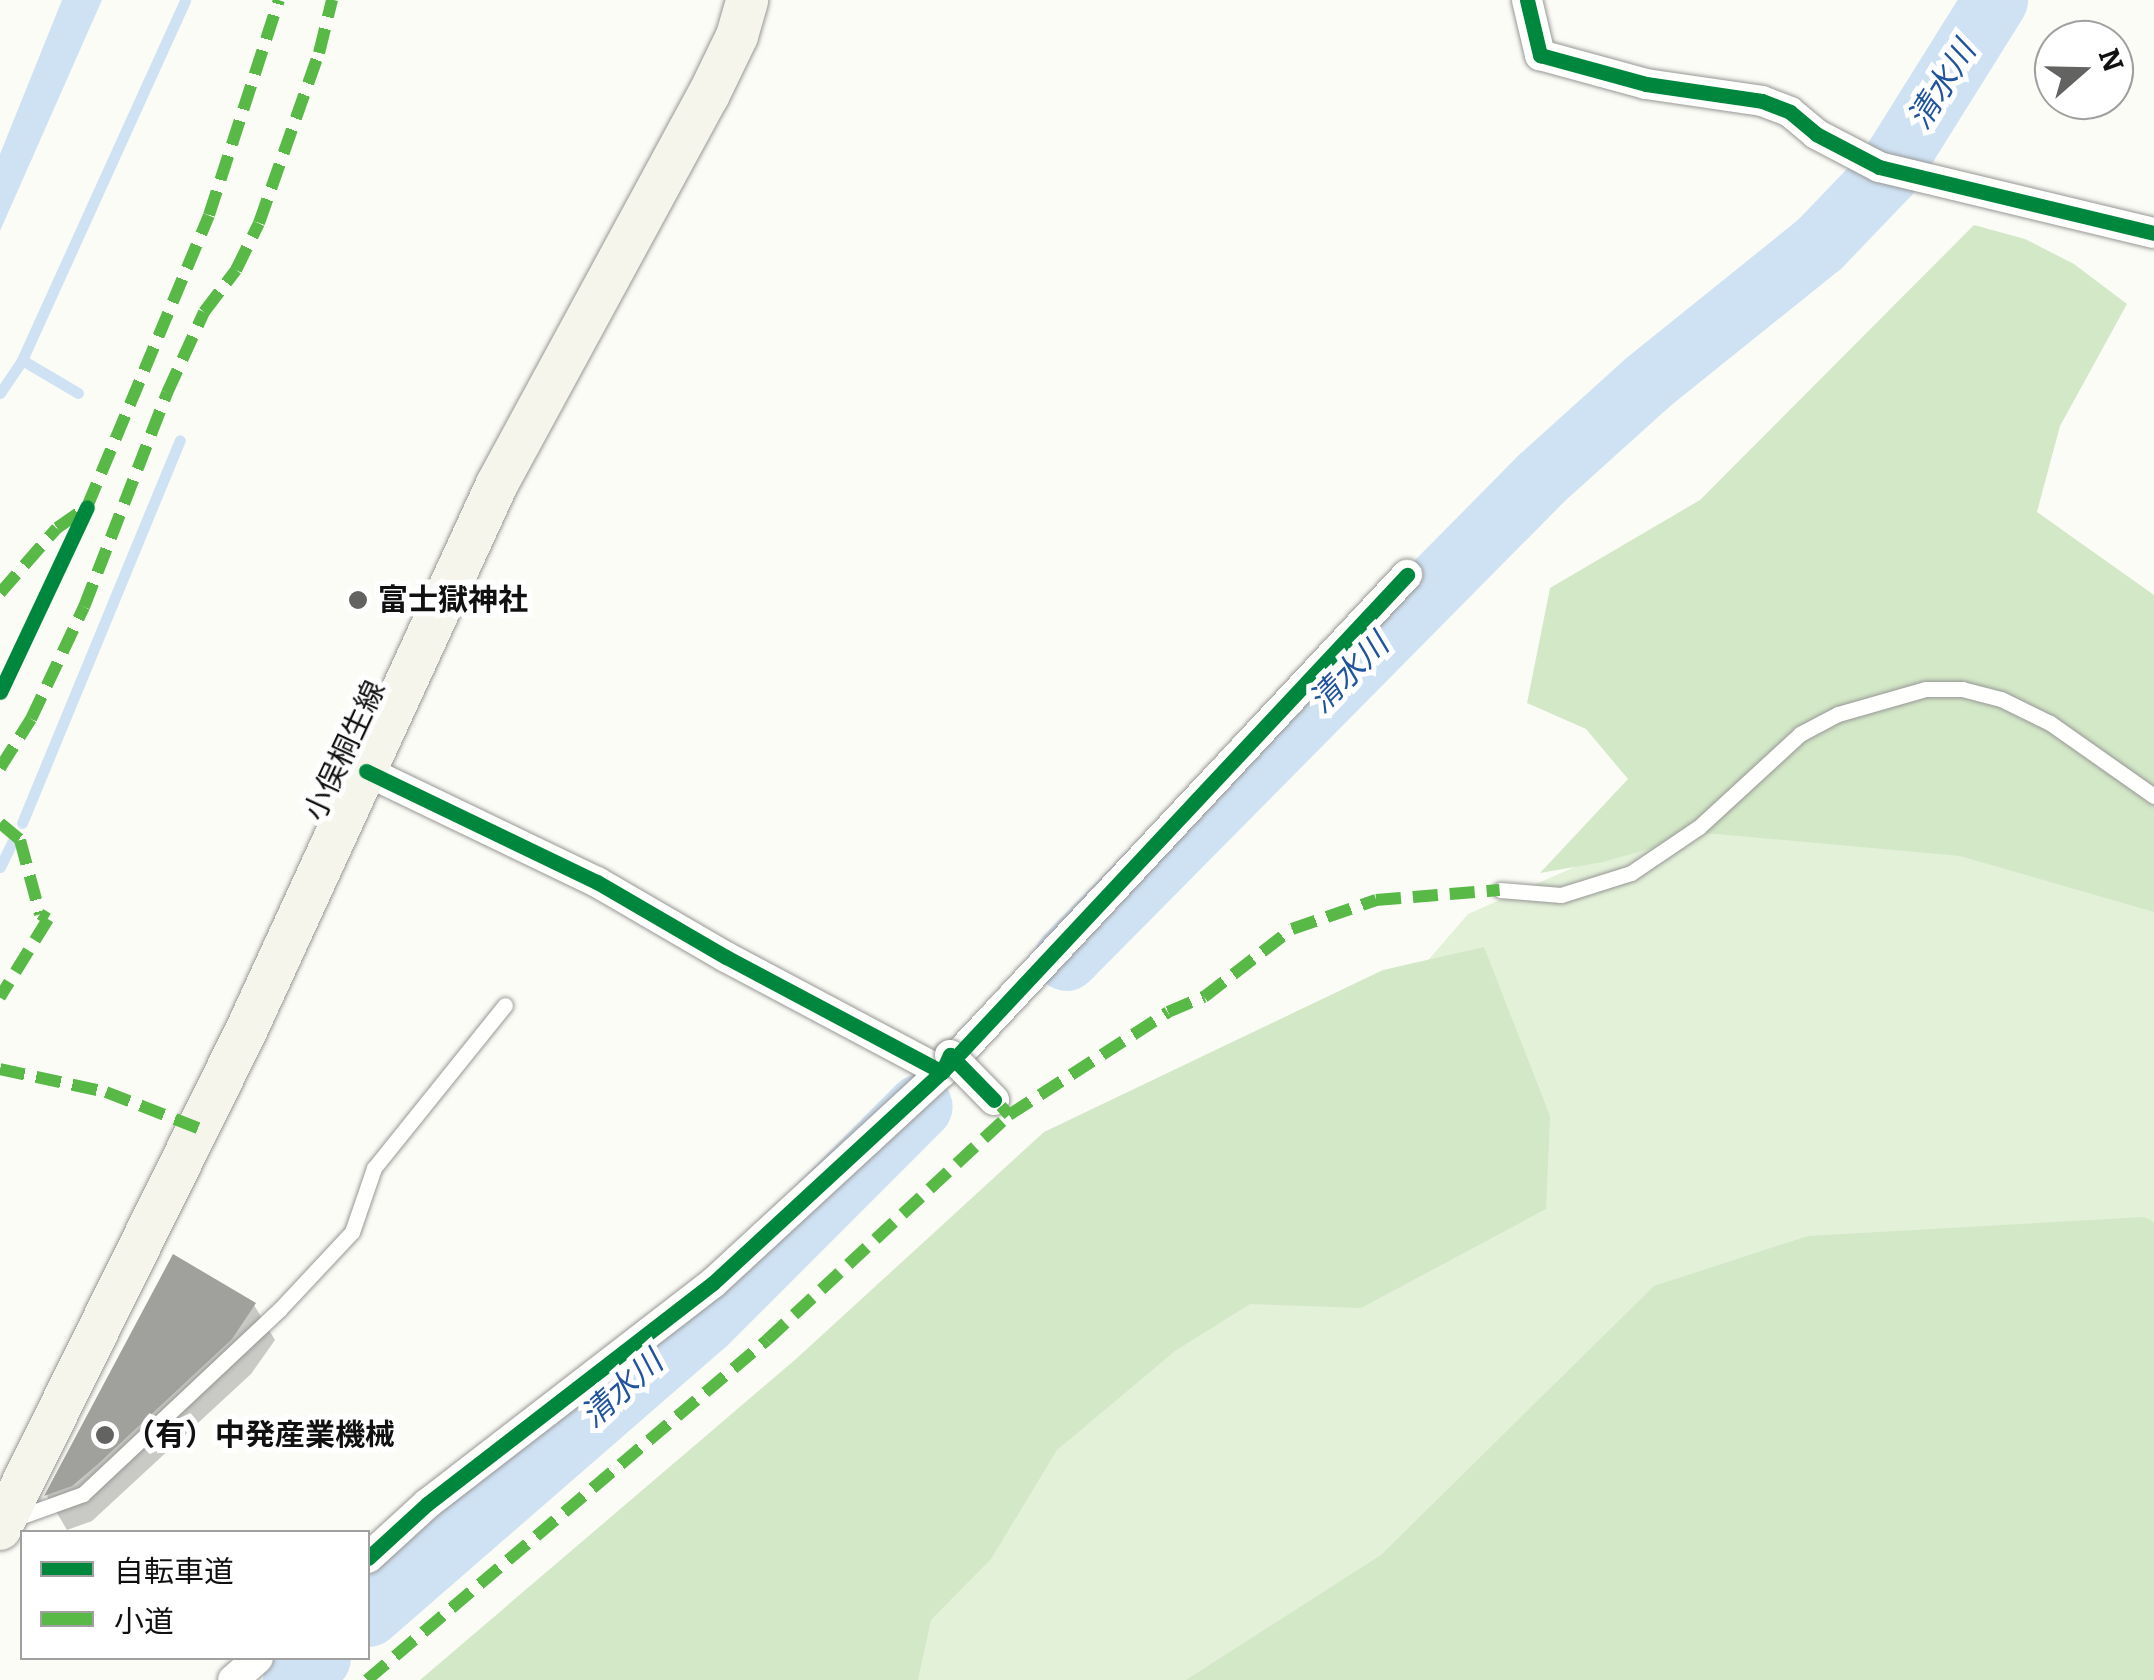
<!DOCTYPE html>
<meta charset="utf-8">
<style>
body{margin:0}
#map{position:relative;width:2154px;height:1680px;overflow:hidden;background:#fcfcf7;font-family:Bitter,"Noto Sans JP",serif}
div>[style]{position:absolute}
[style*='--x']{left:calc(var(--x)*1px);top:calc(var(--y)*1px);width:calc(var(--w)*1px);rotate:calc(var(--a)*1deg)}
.green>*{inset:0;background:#e3f1d9}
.forest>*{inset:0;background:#d3e8c7}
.water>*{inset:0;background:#cfe2f4}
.shadow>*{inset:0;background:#0003}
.stream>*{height:11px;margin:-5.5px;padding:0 5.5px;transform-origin:5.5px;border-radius:5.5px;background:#cfe2f4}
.river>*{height:65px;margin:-32.5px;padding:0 32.5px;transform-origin:32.5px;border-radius:32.5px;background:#cfe2f4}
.building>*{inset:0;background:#a0a09c}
.roads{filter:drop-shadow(0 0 2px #979795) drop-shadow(0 0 2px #979795)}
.lane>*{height:15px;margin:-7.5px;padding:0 7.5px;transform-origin:7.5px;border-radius:7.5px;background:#fffffe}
.street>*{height:30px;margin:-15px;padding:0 15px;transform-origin:15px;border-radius:15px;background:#fffffe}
.secondary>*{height:42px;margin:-21px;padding:0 21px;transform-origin:21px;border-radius:21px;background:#f5f5ec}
.bridges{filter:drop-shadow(0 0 2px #979795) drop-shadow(0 0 2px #979795)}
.street-bridge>*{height:30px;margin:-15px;padding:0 15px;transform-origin:15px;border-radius:15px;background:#fffffe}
.quiet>*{height:12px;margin-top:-6px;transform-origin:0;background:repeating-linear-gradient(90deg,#58b947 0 25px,transparent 0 37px)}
.cycleway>*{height:15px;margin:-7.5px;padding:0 7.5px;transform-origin:7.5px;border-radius:7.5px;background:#00873e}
.dots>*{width:28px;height:28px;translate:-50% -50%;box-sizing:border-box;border:5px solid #fff;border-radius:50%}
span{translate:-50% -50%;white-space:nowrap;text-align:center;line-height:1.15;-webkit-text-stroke:10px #fff;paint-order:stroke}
.poi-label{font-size:30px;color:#111;font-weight:700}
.left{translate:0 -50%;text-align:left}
.street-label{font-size:30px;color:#111}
.water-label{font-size:32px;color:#20549d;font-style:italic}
.legend{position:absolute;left:20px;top:1530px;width:350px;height:130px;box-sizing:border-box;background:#fff;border:2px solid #a0a0a0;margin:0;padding:12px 18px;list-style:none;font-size:30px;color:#111}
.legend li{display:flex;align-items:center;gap:20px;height:50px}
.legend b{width:50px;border:2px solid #a0a0a0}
.north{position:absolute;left:2034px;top:20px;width:100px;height:100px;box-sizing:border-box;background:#fff;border:2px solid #a0a0a0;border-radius:50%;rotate:70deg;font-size:28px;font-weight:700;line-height:40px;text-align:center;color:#111}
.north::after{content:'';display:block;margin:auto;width:35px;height:45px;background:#636362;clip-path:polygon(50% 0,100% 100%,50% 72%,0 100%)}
</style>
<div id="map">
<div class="green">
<i style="clip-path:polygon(2154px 612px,2154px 1680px,856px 1680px,1155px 1277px,1468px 914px)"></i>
</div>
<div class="forest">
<i style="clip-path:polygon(1974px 225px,2025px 239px,2074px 264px,2127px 304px,2060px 426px,2037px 512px,2154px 595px,2154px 912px,1960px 856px,1705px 833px,1603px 862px,1540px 873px,1628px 779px,1586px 729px,1527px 703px,1550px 588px,1700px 500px)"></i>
<i style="clip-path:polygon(1484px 947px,1550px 1116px,1546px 1209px,1361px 1308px,1250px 1304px,1175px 1351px,1057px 1450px,991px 1559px,931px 1620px,918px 1680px,420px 1680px,797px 1358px,1044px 1132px,1383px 970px)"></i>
<i style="clip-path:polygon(2144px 1217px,2154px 1222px,2154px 1680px,1186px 1680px,1381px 1555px,1654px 1286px,1808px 1236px)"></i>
</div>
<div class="water">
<i style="clip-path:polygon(62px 0,102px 0,0 231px,0 154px)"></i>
</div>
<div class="shadow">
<i style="clip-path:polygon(174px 1257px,254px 1305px,275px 1340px,251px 1374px,92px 1521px,67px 1530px,47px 1496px)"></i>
</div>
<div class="stream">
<i style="--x:0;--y:393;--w:40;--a:-56"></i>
<i style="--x:78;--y:393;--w:65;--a:-149.5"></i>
<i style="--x:22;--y:360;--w:395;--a:-65.6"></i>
<i style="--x:22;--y:823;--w:414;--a:-67.6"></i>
<i style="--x:0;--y:867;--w:28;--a:-64"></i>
</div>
<div class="river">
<i style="--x:1066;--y:958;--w:675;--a:-45.3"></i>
<i style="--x:1541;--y:478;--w:142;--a:-42.1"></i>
<i style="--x:1646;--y:383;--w:222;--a:-38.8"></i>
<i style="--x:1819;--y:244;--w:98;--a:-46.2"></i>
<i style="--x:1887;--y:173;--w:204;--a:-58"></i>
<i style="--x:368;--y:1614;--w:445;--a:-41"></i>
<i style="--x:704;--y:1322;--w:305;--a:-45"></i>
<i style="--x:295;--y:1680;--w:32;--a:-44"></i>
</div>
<div class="building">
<i style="clip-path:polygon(173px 1254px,256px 1303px,232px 1339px,98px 1464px,72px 1486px,44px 1496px)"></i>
</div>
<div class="roads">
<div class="lane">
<i style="--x:1500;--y:890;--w:61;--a:4.7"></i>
<i style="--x:1561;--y:895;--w:73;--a:-17.4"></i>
<i style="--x:1631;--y:873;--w:82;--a:-34.1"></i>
<i style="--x:1699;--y:827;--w:137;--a:-42.6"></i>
<i style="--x:1800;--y:734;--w:43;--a:-27.8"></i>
<i style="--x:1838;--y:714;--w:91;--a:-15.9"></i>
<i style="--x:1926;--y:689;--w:36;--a:0"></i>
<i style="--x:1962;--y:689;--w:40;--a:14.4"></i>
<i style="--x:2001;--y:699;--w:55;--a:26.1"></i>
<i style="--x:2050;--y:723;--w:127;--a:35.1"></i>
<i style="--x:14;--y:1519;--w:73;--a:-19.9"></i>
<i style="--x:83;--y:1494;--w:269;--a:-43.2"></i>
<i style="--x:279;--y:1310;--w:107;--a:-46.9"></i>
<i style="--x:352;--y:1232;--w:68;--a:-71"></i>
<i style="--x:374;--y:1168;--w:209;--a:-51.2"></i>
</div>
<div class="street">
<i style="--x:1527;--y:0;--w:57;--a:76.7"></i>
<i style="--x:1540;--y:55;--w:110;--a:15.3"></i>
<i style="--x:1646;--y:84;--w:117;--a:8.3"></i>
<i style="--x:1762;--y:101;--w:30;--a:21"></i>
<i style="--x:1790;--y:112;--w:34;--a:40"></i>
<i style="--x:1816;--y:134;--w:71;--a:27.6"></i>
<i style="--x:1879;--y:167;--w:283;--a:13.5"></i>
<i style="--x:366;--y:771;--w:256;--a:25.7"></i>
<i style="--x:597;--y:882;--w:149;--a:30.2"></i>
<i style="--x:726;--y:957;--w:245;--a:28"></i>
<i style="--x:942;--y:1072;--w:16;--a:-63"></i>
<i style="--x:368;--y:1558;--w:80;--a:-42.5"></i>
<i style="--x:427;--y:1504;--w:361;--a:-37.7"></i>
<i style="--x:713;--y:1283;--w:311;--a:-42.7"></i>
<i style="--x:942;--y:1072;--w:681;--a:-46.91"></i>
<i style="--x:233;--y:1680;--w:33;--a:-41"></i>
</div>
<div class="secondary">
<i style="--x:0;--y:1529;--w:555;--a:-63.71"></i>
<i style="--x:246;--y:1031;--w:602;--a:-65.35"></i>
<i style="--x:497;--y:484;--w:442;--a:-61.5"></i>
<i style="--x:708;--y:96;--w:67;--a:-64.2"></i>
<i style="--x:737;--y:36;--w:37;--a:-74"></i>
</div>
</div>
<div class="bridges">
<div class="street-bridge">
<i style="--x:950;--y:1055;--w:63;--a:45.6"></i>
</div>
</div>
<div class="quiet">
<i style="--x:0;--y:593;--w:86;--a:-48.8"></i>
<i style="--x:57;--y:528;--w:37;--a:-35"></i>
<i style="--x:87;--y:507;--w:316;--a:-67.3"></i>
<i style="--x:209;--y:215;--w:226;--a:-72"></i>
<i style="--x:0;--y:768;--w:58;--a:-57.7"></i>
<i style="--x:31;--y:719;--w:124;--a:-64.7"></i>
<i style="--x:84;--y:607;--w:230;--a:-68.8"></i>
<i style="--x:167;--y:393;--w:89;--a:-65.4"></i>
<i style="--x:204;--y:312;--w:53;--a:-52.7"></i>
<i style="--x:236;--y:270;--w:52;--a:-63.9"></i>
<i style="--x:259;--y:223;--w:180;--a:-70.6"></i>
<i style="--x:319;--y:53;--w:55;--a:-76.2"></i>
<i style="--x:0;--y:823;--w:26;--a:40"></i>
<i style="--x:20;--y:840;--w:77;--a:74.9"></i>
<i style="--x:40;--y:914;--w:9;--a:32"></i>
<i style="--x:48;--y:919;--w:92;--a:121.6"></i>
<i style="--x:0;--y:1069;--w:108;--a:12.2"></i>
<i style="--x:106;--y:1092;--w:99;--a:21.4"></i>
<i style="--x:1001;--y:1106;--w:12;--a:48"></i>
<i style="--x:1009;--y:1115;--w:189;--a:-32.9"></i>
<i style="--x:1168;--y:1012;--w:39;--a:-23"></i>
<i style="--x:1204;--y:997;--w:111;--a:-37.7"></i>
<i style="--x:1292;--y:929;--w:89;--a:-19"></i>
<i style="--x:1376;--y:900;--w:124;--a:-4.6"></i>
<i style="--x:367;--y:1680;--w:525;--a:-40.36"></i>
<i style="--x:767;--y:1340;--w:330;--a:-42.9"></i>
</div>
<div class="cycleway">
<i style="--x:1527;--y:0;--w:57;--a:76.7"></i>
<i style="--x:1540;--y:55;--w:110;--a:15.3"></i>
<i style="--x:1646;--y:84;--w:117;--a:8.3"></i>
<i style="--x:1762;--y:101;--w:30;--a:21"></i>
<i style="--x:1790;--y:112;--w:34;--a:40"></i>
<i style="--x:1816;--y:134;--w:71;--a:27.6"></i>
<i style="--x:1879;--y:167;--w:283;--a:13.5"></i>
<i style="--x:0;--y:692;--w:204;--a:-64.8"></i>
<i style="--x:366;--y:771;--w:256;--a:25.7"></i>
<i style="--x:597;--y:882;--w:149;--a:30.2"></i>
<i style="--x:726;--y:957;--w:245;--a:28"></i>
<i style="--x:942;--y:1072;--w:19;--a:-65"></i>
<i style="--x:950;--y:1055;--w:63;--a:45.6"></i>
<i style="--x:368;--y:1558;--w:80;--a:-42.5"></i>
<i style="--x:427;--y:1504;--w:361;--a:-37.7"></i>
<i style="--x:713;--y:1283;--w:311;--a:-42.7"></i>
<i style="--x:942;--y:1072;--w:681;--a:-46.91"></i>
</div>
<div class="dots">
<i style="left:358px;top:600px;background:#636362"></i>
<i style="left:105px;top:1435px;background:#636362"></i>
</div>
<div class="poi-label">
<span class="left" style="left:378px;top:600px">富士獄神社</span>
<span class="left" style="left:125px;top:1435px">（有）中発産業機械</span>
</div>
<div class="street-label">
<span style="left:345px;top:751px;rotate:-65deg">小俣桐生線</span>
</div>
<div class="water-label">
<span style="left:1942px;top:85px;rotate:-58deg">清水川</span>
<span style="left:1349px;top:673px;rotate:-45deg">清水川</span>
<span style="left:622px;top:1389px;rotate:-42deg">清水川</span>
</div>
<ul class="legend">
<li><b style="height:12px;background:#00873e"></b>自転車道</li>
<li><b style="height:12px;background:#58b947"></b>小道</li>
</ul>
<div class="north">N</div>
</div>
